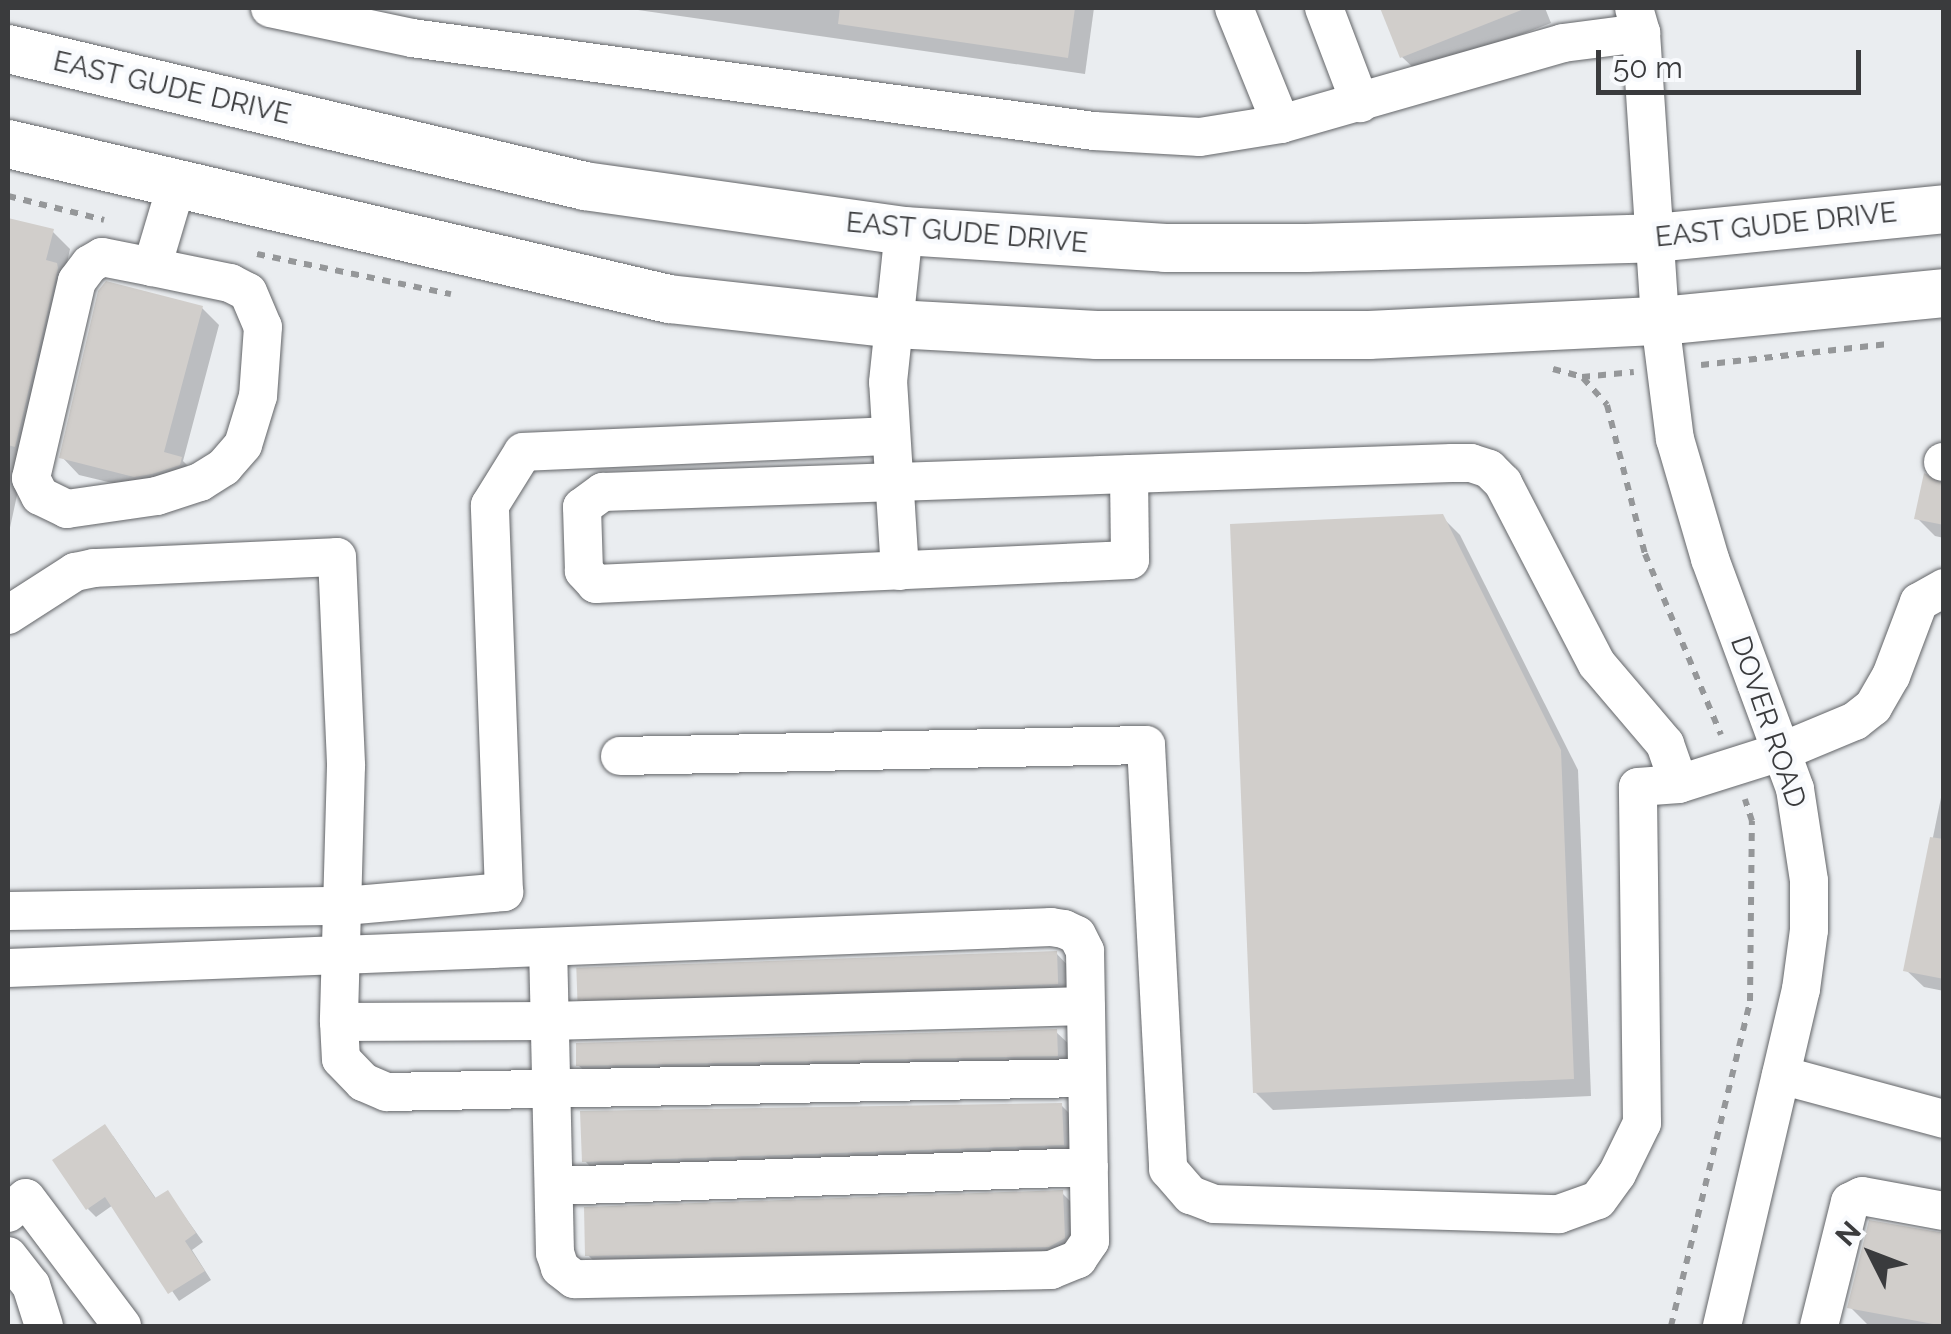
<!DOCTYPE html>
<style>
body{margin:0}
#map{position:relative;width:1951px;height:1334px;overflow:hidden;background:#eaedf0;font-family:Raleway,sans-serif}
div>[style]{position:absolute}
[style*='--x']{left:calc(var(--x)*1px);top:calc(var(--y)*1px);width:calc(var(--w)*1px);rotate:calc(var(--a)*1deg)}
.shadow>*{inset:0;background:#0003}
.building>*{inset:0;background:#d1cecb;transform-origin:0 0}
.path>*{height:6px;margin-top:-3px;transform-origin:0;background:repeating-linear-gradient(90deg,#959799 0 8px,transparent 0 16px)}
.roads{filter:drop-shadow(0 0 2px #636568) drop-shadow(0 0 2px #636568)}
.minor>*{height:38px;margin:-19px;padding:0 19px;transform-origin:19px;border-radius:19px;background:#fff}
.major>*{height:48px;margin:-24px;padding:0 24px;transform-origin:24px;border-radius:24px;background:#fff}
span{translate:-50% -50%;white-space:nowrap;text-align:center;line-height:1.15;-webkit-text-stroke:9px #f8fafd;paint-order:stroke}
.street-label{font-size:28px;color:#3a3b3d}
.frame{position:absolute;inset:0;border:10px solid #3a3b3d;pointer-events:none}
.north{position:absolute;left:1821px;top:1204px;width:100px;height:100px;-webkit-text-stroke:8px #f8fafd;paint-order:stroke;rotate:312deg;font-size:28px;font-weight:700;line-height:40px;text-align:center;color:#3a3b3d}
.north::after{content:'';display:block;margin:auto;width:35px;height:45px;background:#3a3b3d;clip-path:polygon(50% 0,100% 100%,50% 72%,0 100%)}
.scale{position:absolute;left:1596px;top:50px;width:265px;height:45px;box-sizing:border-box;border:5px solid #3a3b3d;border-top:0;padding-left:12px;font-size:30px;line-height:35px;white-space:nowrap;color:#3a3b3d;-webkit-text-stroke:8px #f8fafd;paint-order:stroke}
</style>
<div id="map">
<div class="shadow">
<i style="clip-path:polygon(624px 8px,1094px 8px,1085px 74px)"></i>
<i style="clip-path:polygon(1383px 8px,1545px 8px,1551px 23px,1420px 74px,1402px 57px)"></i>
<i style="clip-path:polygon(8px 221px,53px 232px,70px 249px,8px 537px)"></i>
<i style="clip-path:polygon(202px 308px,219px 325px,183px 461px,199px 477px,154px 493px,79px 475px,62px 457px)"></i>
<i style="clip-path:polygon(1944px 490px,1944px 538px,1935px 536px,1917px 518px)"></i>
<i style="clip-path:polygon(1442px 517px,1460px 535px,1578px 770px,1591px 1096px,1273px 1110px,1255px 1092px)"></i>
<i style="clip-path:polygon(1944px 783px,1944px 991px,1924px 987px,1906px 970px)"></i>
<i style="clip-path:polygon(1056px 953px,1073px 971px,1074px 1001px,597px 1014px,579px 997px)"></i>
<i style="clip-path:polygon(1056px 1032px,1070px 1045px,1070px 1068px,592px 1078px,578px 1065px)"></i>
<i style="clip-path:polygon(1061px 1105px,1079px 1123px,1080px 1162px,602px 1179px,585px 1161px)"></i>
<i style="clip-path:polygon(113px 1136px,157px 1200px,168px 1193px,203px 1242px,192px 1250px,211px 1280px,179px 1301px,113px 1205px,96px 1217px,88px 1209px)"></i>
<i style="clip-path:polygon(1062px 1193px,1080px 1211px,1081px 1256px,605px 1273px,588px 1255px)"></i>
<i style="clip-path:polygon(1871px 1223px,1944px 1233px,1944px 1326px,1876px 1326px,1867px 1324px,1850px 1307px)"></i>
</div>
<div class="building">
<i style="clip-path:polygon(840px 8px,1075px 8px,1068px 58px,838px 24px)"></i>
<i style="clip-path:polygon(1380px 8px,1524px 8px,1524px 9px,1400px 58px)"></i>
<i style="clip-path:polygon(8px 218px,54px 229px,46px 260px,57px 263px,58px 268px,15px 447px,8px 445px)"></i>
<i style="clip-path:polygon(106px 281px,203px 306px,164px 452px,182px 457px,180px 465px,152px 474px,134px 477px,59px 458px,98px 291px)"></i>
<i style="clip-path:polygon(1924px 473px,1944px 484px,1944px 525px,1914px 519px)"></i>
<i style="clip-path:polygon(1443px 514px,1561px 750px,1574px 1079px,1253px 1093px,1230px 524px)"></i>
<i style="clip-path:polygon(1930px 837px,1944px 839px,1944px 979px,1903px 971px)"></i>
<i style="left:1057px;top:951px;width:33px;height:481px;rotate:88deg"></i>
<i style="clip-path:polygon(1057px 1029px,1058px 1056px,576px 1066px,576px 1043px)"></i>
<i style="clip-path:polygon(1062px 1103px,1064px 1145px,582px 1162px,580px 1111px)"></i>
<i style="clip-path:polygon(105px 1124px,155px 1198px,168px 1190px,196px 1233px,185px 1241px,205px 1271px,168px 1294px,105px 1197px,86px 1210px,52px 1160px)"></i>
<i style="clip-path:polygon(1063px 1190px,1065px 1238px,1049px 1247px,585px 1256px,584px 1207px)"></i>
<i style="clip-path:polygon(1869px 1220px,1944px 1233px,1944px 1326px,1847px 1308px)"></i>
</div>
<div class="path">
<i style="--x:8;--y:196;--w:99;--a:14"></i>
<i style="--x:257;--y:254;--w:198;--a:11.7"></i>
<i style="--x:1701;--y:365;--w:188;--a:-6.4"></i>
<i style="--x:1553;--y:369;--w:30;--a:15"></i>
<i style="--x:1582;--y:377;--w:52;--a:-5.5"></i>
<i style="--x:1583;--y:378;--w:36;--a:48"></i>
<i style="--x:1607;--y:405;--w:154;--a:75.7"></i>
<i style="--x:1645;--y:554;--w:196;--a:67.2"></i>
<i style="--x:1671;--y:1326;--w:334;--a:-76.3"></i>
<i style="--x:1750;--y:1001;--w:180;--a:-89.4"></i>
<i style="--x:1752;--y:821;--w:23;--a:-108"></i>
</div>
<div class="roads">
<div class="minor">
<i style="--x:270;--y:8;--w:145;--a:11.9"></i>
<i style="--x:412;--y:38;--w:688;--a:7.77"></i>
<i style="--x:1094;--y:131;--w:106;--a:3.2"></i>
<i style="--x:1200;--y:137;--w:82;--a:-9.1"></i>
<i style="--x:1234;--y:8;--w:125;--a:67.9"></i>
<i style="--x:1281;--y:124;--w:293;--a:-16"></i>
<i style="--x:1563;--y:43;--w:79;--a:-7.3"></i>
<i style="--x:1324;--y:8;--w:102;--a:69.2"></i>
<i style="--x:1634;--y:8;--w:26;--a:74"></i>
<i style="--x:1641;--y:33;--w:289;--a:86.2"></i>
<i style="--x:1660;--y:321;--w:119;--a:82.8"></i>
<i style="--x:1675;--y:439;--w:125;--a:73.7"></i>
<i style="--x:1710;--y:559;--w:245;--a:69.7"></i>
<i style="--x:1795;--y:789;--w:93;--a:81.3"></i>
<i style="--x:1809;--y:881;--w:49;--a:90"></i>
<i style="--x:1809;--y:930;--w:60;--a:97.7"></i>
<i style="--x:1801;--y:989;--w:346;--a:103.2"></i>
<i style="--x:152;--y:267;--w:80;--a:11.6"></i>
<i style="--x:230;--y:283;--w:20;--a:27"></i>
<i style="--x:248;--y:292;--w:38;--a:67"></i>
<i style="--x:263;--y:327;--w:69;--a:94.1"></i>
<i style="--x:258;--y:396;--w:51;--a:107"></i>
<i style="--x:243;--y:445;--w:29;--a:131"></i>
<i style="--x:224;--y:467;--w:28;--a:148"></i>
<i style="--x:200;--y:482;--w:45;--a:162"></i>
<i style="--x:157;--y:496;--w:91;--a:171.8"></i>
<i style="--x:67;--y:509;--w:30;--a:-154"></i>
<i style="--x:40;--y:496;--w:20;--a:-117"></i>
<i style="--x:31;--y:478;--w:202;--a:-76.9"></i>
<i style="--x:77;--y:281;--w:21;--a:-53"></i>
<i style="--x:90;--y:264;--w:14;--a:-30"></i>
<i style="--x:102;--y:257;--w:51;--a:11.3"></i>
<i style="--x:152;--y:267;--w:88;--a:-73.4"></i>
<i style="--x:1943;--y:462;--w:1;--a:0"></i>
<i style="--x:1129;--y:474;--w:86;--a:89.3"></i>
<i style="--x:1130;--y:560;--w:535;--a:177.43"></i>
<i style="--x:596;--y:584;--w:18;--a:-133"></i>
<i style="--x:584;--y:571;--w:64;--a:-91.8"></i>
<i style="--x:582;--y:507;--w:26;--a:-36"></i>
<i style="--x:603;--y:492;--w:849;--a:-1.96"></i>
<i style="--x:1452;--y:463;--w:19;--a:0"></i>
<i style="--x:1471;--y:463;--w:19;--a:18"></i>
<i style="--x:1489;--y:469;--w:20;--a:45"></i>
<i style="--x:1503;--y:483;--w:204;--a:62.6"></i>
<i style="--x:1597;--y:664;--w:105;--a:49.6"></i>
<i style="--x:1665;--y:744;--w:42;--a:70.7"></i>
<i style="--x:900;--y:571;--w:189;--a:-93.6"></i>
<i style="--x:888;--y:382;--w:152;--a:-84"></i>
<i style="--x:8;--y:615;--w:80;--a:-32.7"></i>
<i style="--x:75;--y:572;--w:19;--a:-12"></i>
<i style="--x:94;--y:568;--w:243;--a:-2.6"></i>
<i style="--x:337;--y:557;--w:209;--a:87.5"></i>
<i style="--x:346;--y:766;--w:256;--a:91.6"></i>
<i style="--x:339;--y:1022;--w:37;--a:87"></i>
<i style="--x:341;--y:1059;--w:32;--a:46"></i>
<i style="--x:363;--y:1082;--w:26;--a:23"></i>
<i style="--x:387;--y:1092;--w:700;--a:-1.15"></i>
<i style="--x:620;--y:756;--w:526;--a:-1.2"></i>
<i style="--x:1146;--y:745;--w:425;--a:87"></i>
<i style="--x:1168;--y:1169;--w:35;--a:49"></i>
<i style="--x:1191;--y:1195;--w:25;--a:21"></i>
<i style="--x:1214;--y:1204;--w:345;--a:1.7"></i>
<i style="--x:1559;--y:1214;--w:41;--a:-19.7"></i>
<i style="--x:1598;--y:1200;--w:32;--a:-54"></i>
<i style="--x:1617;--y:1174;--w:57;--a:-63.9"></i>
<i style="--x:1642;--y:1123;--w:336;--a:-90.7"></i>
<i style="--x:1638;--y:787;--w:41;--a:-4.2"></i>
<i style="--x:1679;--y:784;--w:109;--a:-17.6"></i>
<i style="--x:1783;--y:751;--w:78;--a:-22.6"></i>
<i style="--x:1855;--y:721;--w:23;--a:-38"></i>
<i style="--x:1873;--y:707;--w:36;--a:-60"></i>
<i style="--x:1891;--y:676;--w:79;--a:-69.3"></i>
<i style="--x:1919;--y:602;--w:29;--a:-29"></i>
<i style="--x:8;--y:911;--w:336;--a:-0.9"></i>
<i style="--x:344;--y:906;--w:161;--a:-5"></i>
<i style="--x:504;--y:892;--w:387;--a:-92.1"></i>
<i style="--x:490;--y:505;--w:62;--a:-58.1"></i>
<i style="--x:523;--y:452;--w:368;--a:-2.5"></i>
<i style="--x:8;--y:968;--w:1044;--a:-2.25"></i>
<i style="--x:1051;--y:927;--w:13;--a:9"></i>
<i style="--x:1064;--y:929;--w:14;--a:25"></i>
<i style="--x:1077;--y:935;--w:18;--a:63"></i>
<i style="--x:1085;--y:951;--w:290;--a:89"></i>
<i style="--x:1090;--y:1241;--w:22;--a:124"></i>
<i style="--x:1078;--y:1259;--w:29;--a:158"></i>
<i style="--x:1051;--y:1270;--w:477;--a:178.9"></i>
<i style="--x:574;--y:1279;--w:18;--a:-142"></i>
<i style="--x:560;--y:1268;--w:16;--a:-108"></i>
<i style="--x:555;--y:1253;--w:306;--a:-91.3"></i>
<i style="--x:339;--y:1022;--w:211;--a:-0.3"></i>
<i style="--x:550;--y:1021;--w:536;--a:-1.6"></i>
<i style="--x:1781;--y:1075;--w:169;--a:15.1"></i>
<i style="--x:554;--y:1186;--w:535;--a:-2.03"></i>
<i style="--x:8;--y:1213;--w:23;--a:-40"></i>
<i style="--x:26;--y:1198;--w:160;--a:53.1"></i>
<i style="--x:8;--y:1256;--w:37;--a:52"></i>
<i style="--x:31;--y:1285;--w:43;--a:72.4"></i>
<i style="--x:1819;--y:1326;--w:128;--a:-76"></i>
<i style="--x:1850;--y:1202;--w:13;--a:-27"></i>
<i style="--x:1862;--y:1196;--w:83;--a:10.4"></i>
</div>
<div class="major">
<i style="--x:8;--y:49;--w:593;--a:13.36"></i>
<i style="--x:585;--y:186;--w:322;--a:8"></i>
<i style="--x:904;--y:231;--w:262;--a:3.7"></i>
<i style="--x:1165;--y:248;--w:141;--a:0"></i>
<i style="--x:1306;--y:248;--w:349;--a:-1.6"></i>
<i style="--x:1655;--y:238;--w:290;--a:-5.7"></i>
<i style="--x:8;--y:144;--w:679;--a:13.2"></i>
<i style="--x:669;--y:299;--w:227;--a:6.3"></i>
<i style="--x:895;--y:324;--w:202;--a:3.1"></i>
<i style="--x:1097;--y:335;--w:272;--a:0"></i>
<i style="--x:1369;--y:335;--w:291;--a:-2.8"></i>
<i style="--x:1660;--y:321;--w:285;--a:-5.6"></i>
</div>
</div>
<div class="street-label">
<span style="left:172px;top:88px;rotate:13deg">EAST GUDE DRIVE</span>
<span style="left:1776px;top:225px;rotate:-6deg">EAST GUDE DRIVE</span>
<span style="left:967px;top:233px;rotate:5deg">EAST GUDE DRIVE</span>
<span style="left:1768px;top:722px;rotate:71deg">DOVER ROAD</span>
</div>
<div class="frame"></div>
<div class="north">N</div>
<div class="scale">50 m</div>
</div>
